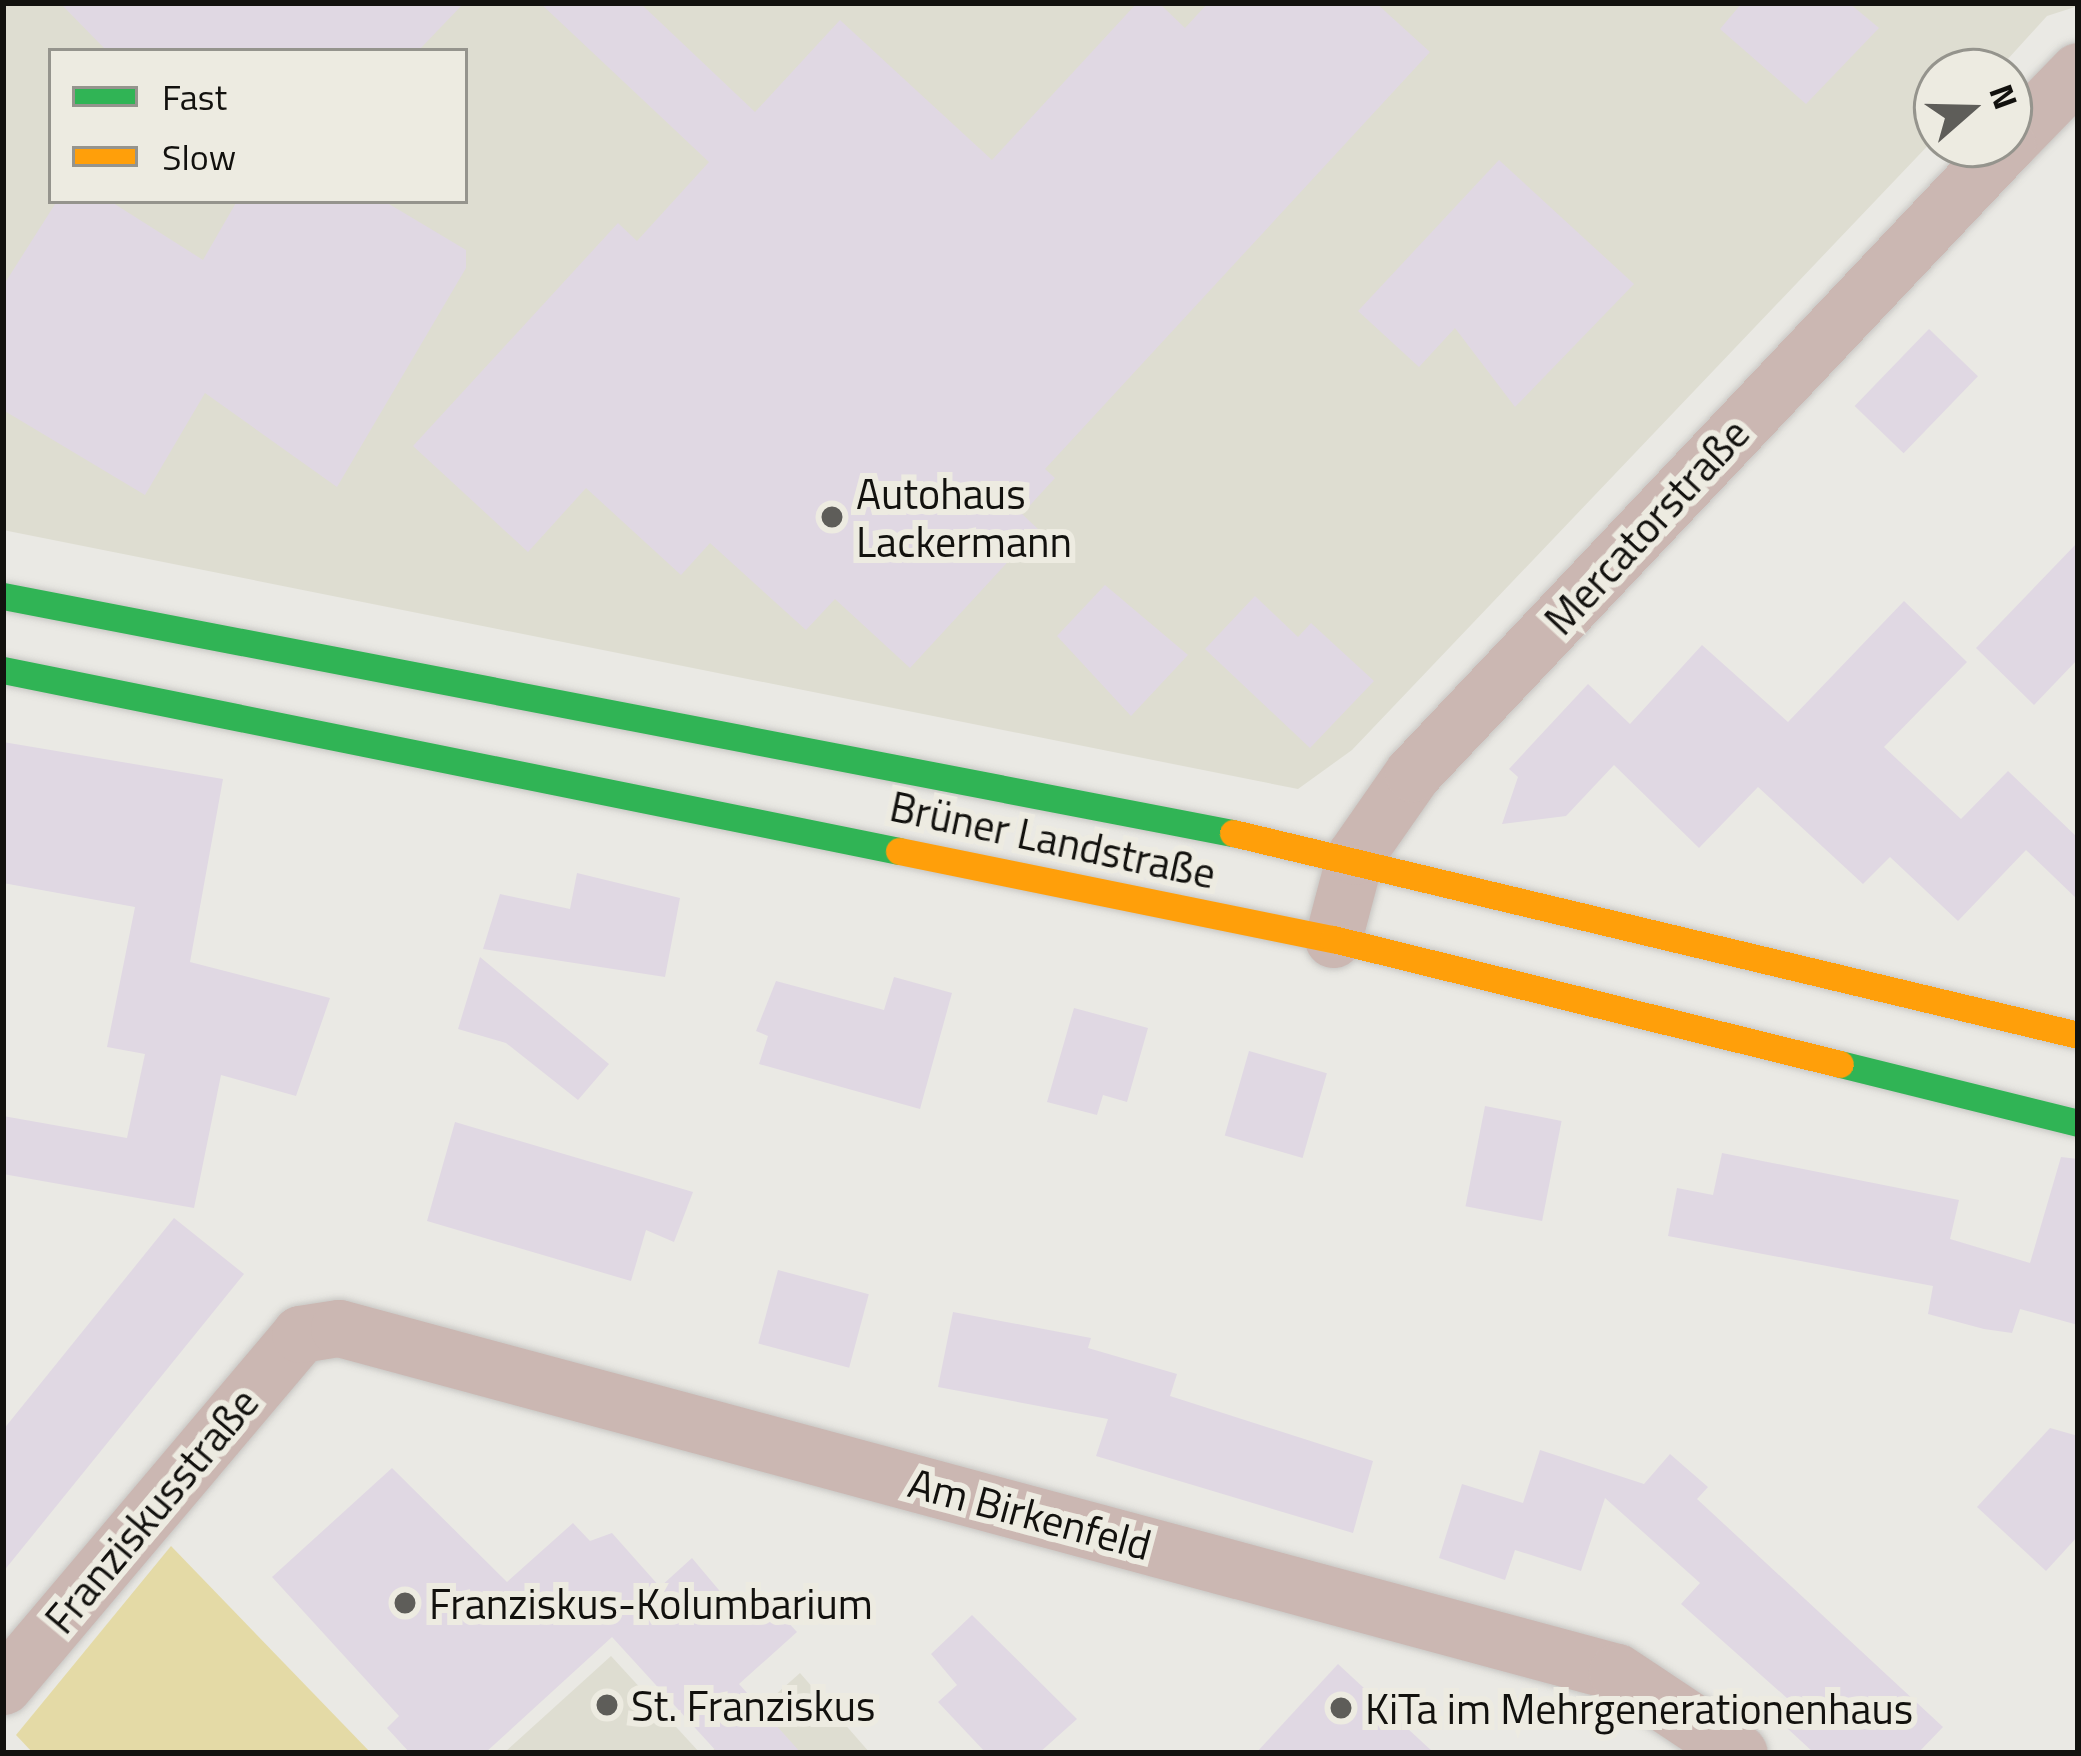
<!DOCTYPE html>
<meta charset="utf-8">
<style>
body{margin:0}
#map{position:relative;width:2081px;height:1756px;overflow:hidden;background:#eae9e4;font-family:"Titillium Web",sans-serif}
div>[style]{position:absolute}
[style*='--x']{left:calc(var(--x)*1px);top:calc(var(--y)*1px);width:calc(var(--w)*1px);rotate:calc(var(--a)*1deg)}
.built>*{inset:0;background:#deddd1}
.green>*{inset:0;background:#e4daa6}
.building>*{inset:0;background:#e0d8e3;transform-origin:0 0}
.roads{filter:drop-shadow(0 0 3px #c7c6c3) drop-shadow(0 0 3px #c7c6c3)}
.street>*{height:57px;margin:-28.5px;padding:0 28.5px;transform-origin:28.5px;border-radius:28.5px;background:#cbb7b2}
.fast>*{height:27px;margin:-13.5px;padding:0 13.5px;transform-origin:13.5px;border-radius:13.5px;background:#30b455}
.slow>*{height:27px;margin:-13.5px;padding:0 13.5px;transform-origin:13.5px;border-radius:13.5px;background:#ff9f0a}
.dots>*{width:33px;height:33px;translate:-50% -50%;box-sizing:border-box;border:6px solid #edebe1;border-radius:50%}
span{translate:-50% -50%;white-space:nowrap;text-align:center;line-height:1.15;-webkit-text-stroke:12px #edebe1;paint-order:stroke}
.poi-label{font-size:42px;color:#12110e}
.left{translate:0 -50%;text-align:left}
.street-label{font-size:42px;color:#12110e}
.frame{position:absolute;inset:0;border:6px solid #12110e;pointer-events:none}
.legend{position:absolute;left:48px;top:48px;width:420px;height:156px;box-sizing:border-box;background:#edebe1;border:3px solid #95948d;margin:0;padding:15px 21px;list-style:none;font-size:36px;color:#12110e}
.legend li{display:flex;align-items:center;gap:24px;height:60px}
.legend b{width:60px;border:3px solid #95948d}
.north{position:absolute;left:1913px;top:48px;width:120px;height:120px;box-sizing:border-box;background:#edebe1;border:3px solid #95948d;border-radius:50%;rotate:70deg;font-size:33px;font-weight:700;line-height:48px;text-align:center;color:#12110e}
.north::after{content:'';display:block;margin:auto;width:42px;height:54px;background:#5e5d59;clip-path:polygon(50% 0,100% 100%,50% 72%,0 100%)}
</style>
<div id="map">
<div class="built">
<i style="clip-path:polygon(evenodd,3px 3px,2078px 3px,2078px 6px,2047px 16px,1996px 72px,1937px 72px,1937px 136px,1352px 750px,1298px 789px,3px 530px,3px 3px,51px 51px,465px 51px,465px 201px,51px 201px,51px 51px)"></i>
<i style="clip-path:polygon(611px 1656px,700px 1753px,504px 1753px)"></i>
<i style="clip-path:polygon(800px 1673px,870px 1753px,710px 1753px)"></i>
</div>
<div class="green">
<i style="clip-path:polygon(171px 1546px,371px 1753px,33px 1753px,16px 1735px)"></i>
</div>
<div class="building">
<i style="clip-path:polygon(60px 3px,464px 3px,418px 51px,107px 51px)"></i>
<i style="clip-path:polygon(540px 3px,640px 3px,755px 112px,840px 20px,992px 160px,1137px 3px,1159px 3px,1185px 28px,1208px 3px,1376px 3px,1430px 52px,1045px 469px,1055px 478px,1022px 514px,1038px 529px,910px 668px,835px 599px,806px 630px,710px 543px,681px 575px,586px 488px,528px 552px,413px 446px,618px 223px,637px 241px,709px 162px)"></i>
<i style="clip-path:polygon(1742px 3px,1849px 3px,1879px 28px,1806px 104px,1720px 29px)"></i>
<i style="clip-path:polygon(1499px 160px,1634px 284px,1515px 407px,1455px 328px,1419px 367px,1358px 311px)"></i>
<i style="clip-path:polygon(57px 201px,110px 201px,203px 260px,237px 201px,384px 201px,466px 250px,466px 268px,337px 487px,205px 393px,145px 495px,3px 410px,3px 286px)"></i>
<i style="left:1929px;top:329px;width:68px;height:107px;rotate:44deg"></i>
<i style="clip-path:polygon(2078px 542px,2078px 659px,2034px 705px,1976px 648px)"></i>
<i style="clip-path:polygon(1105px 585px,1188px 655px,1131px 716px,1057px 636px)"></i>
<i style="clip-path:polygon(1255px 596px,1298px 637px,1311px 623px,1374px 681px,1310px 748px,1205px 649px)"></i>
<i style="clip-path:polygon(1904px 601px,1967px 662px,1884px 747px,1961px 819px,2008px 771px,2078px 838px,2078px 900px,2026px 850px,1958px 921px,1890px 857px,1863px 884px,1758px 787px,1699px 848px,1614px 765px,1566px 816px,1502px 824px,1518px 777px,1509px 769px,1588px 684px,1630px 724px,1702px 645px,1788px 722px)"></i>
<i style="clip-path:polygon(3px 742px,223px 779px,190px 962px,330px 998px,296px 1096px,221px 1075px,194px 1208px,3px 1174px,3px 1116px,127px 1138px,145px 1054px,107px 1047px,135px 907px,3px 883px)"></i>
<i style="clip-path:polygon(577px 873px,680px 898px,665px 977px,483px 949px,500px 894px,570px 909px)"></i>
<i style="clip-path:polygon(480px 957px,609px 1064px,578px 1100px,506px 1043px,458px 1029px)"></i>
<i style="clip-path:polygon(894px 977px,952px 993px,920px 1109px,759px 1064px,768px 1036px,756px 1031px,776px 981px,884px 1010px)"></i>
<i style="clip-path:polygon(1074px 1008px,1148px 1028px,1127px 1102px,1103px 1095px,1097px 1115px,1047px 1102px)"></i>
<i style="left:1249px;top:1051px;width:81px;height:88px;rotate:16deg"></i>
<i style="left:1485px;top:1106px;width:78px;height:102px;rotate:11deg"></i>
<i style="clip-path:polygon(455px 1122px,693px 1192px,674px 1242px,646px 1230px,631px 1281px,427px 1221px)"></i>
<i style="clip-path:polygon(1722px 1153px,1959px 1200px,1950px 1239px,2030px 1263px,2061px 1157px,2078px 1159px,2078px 1325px,2020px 1309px,2012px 1333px,1984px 1329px,1928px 1314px,1933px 1286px,1668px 1236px,1677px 1188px,1713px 1195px)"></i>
<i style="clip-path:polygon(174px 1218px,244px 1274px,3px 1572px,3px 1430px)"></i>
<i style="left:778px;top:1270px;width:94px;height:76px;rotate:15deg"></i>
<i style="clip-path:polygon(953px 1312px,1091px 1338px,1088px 1348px,1177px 1374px,1170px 1396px,1373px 1461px,1353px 1533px,1096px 1456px,1108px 1419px,938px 1387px)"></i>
<i style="clip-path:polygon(2050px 1428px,2078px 1436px,2078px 1536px,2046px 1571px,1977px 1507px)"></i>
<i style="clip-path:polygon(1540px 1450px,1644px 1484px,1670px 1454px,1708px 1487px,1697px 1499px,1943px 1727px,1918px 1753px,1814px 1753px,1773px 1715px,1788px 1699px,1681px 1604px,1700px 1583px,1605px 1498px,1581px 1571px,1515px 1550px,1505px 1580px,1439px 1558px,1462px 1484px,1523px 1503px)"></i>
<i style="clip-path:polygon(392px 1468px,507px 1582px,573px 1523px,590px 1541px,612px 1533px,660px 1587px,692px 1558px,734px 1608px,756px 1588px,797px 1632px,739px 1684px,801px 1753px,718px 1753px,612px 1637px,485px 1753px,410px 1753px,387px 1728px,399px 1716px,272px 1577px)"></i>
<i style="clip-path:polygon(972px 1615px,1077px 1719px,1039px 1753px,986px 1753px,938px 1702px,957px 1685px,931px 1654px)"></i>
<i style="clip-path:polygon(1338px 1664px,1434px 1753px,1256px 1753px)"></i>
</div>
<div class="roads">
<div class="street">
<i style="--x:2009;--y:142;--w:99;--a:-45.8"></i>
<i style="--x:1333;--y:939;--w:86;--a:-75.2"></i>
<i style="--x:1355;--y:856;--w:101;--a:-55.1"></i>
<i style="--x:1413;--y:773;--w:865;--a:-46.64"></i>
<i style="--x:3;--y:1686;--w:461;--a:-49.8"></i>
<i style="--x:300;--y:1334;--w:39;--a:-9"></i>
<i style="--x:339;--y:1328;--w:1323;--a:15.07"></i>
<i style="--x:1617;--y:1672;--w:146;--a:33.6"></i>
</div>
<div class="fast">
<i style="--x:3;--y:596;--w:1253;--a:10.91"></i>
<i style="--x:3;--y:670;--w:914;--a:11.42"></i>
<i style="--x:1840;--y:1064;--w:245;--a:13.9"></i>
</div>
<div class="slow">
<i style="--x:1233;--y:833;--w:869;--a:13.44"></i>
<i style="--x:899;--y:851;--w:443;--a:11.5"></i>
<i style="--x:1333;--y:939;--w:522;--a:13.85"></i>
</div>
</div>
<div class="dots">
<i style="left:832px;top:517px;background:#5e5d59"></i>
<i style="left:405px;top:1603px;background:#5e5d59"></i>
<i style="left:607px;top:1705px;background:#5e5d59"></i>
<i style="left:1341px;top:1708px;background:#5e5d59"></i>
</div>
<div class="poi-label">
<span class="left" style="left:856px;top:517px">Autohaus<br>Lackermann</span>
<span class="left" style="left:429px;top:1603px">Franziskus-Kolumbarium</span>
<span class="left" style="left:631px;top:1705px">St. Franziskus</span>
<span class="left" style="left:1365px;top:1708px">KiTa im Mehrgenerationenhaus</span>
</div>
<div class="street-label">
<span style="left:1646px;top:526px;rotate:-47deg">Mercatorstraße</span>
<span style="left:1053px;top:839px;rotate:12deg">Brüner Landstraße</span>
<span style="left:151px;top:1510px;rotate:-50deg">Franziskusstraße</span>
<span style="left:1030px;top:1513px;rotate:15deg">Am Birkenfeld</span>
</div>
<div class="frame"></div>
<ul class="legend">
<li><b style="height:15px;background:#30b455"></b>Fast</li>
<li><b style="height:15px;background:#ff9f0a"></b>Slow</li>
</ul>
<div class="north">N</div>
</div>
